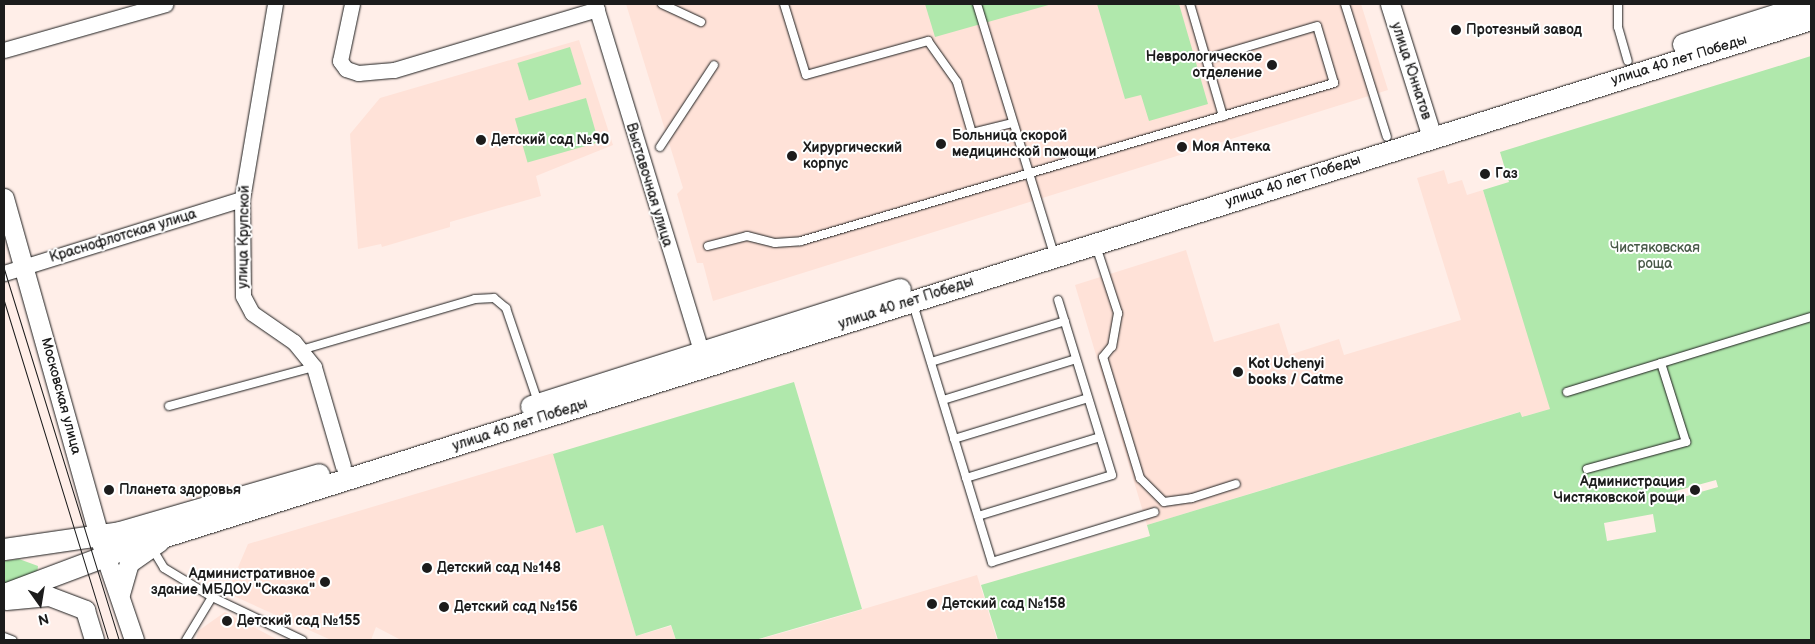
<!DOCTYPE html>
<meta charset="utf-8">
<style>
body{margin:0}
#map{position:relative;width:1815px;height:644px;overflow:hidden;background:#ffeee8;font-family:"Balsamiq Sans",sans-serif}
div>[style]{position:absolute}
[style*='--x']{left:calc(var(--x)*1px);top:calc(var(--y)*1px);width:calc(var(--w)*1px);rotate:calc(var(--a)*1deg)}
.built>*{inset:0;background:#ffe2d8}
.green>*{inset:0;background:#b0e8ac;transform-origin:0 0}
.roads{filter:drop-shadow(0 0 1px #1c1c1c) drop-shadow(0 0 1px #1c1c1c)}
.service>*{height:8px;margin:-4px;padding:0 4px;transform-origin:4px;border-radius:4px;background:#fff}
.minor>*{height:15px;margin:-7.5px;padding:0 7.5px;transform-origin:7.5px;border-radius:7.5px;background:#fff}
.tertiary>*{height:19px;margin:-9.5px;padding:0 9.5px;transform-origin:9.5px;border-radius:9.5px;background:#fff}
.secondary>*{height:21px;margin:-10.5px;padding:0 10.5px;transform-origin:10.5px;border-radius:10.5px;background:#fff}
.tram>*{height:1px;margin:-0.5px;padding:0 0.5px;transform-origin:0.5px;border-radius:0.5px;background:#1c1c1c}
.dots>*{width:14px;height:14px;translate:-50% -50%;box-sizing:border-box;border:2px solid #fff;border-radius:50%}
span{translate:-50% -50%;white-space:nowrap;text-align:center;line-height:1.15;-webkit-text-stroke:4px #fff;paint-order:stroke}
.poi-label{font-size:14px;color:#1c1c1c;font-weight:700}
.left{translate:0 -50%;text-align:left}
.right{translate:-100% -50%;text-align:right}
.street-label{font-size:14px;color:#1c1c1c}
.park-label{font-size:14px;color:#485947}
.frame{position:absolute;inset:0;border:5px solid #1c1c1c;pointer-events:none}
.north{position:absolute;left:15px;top:579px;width:50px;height:50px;-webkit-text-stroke:4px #fff;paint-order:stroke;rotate:167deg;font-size:14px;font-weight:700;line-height:20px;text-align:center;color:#1c1c1c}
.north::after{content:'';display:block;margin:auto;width:18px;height:22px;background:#1c1c1c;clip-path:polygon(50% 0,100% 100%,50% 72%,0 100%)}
</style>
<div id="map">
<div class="built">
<i style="clip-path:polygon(626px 4px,1361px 4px,1388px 90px,713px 301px,703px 263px,697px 263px,677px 194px,683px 188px)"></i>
<i style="clip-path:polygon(579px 40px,613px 145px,536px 176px,541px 196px,450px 222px,450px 227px,382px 247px,381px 244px,358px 249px,350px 134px,380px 98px)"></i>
<i style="clip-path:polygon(1444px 170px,1448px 184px,1462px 180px,1467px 195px,1483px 190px,1551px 409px,1521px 417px,1519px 412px,1147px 525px,1075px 285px,1186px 250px,1214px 342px,1279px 323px,1289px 355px,1339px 339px,1344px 355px,1461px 320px,1417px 178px)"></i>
<i style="clip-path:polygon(553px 453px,576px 533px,603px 525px,636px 636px,671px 626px,676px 640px,401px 640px,376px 627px,371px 640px,331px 640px,227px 593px,248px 544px)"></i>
<i style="clip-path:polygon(977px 575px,997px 640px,757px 640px,817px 623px)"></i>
<i style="clip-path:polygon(225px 612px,278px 640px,196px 640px,198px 631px)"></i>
</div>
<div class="green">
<i style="clip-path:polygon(925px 4px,1052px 4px,935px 37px)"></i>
<i style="clip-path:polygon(1097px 4px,1179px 4px,1208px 104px,1149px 121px,1141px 95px,1125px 99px)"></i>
<i style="left:570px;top:47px;width:39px;height:55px;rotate:73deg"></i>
<i style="clip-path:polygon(evenodd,1811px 56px,1811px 640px,998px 640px,981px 585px,1150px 536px,1147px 525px,1520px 412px,1522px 417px,1550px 409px,1483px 190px,1509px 182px,1500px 152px,1811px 56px,1716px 480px,1718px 487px,1673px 500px,1672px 492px,1716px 480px,1811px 56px,1653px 514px,1656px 532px,1607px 541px,1604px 523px,1653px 514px)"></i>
<i style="left:586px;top:98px;width:46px;height:74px;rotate:74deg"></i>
<i style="clip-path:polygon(794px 382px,862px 609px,755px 640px,676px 640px,671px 625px,636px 636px,603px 525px,576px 533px,553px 454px)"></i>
<i style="clip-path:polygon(19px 559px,38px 566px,37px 574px,4px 584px,4px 561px)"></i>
</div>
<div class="roads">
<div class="service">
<i style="--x:662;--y:4;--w:43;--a:24.8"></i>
<i style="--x:784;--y:4;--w:74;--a:72.8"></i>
<i style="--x:806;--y:75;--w:127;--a:-15.6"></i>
<i style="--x:928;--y:41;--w:50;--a:54.7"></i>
<i style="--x:957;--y:82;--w:53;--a:73.6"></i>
<i style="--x:972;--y:133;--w:41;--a:-14"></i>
<i style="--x:977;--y:4;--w:262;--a:72.9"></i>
<i style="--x:1190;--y:4;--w:117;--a:73.6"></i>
<i style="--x:1345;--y:4;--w:139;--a:72.5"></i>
<i style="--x:1618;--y:4;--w:23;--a:90"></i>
<i style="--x:1618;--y:27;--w:35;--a:74"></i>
<i style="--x:660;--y:147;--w:98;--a:-56.6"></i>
<i style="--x:708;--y:246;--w:40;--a:-14.4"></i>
<i style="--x:747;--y:236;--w:29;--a:14"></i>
<i style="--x:775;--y:243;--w:26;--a:-4"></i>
<i style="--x:801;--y:241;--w:556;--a:-16.51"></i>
<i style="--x:1334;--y:83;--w:59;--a:-106.6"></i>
<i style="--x:1317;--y:26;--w:116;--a:163.4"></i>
<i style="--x:1096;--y:246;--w:71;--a:71.8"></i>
<i style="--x:1118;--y:313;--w:34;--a:100"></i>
<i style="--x:1112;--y:346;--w:14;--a:129"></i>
<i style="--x:1103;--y:357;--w:127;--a:73"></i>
<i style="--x:1140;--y:478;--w:34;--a:45"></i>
<i style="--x:1164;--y:502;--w:28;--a:-8"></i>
<i style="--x:1192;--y:498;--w:46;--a:-17.7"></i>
<i style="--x:913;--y:304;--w:270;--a:73"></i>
<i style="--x:992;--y:562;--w:170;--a:-17.1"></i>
<i style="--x:301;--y:350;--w:181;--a:-16.3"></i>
<i style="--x:475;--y:299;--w:19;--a:-3"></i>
<i style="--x:494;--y:298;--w:16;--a:40"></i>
<i style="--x:506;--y:308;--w:99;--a:71.2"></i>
<i style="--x:931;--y:362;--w:140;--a:-17"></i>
<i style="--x:1567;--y:392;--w:255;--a:-17.1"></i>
<i style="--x:943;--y:400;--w:139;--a:-17.1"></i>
<i style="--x:169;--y:406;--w:150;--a:-15.1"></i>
<i style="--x:954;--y:439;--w:140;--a:-17"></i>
<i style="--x:1587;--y:469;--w:103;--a:-15.3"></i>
<i style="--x:1686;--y:442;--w:83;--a:-107.6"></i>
<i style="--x:966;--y:478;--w:140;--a:-17"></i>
<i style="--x:978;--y:516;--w:140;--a:-17"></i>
<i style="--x:1112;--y:475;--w:183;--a:-107.1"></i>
<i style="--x:152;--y:548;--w:23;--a:59"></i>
<i style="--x:164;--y:568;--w:56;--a:31.1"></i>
<i style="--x:4;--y:637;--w:9;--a:21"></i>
<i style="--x:186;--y:640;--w:50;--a:-58.8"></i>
<i style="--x:212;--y:597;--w:100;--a:25.5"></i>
</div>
<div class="minor">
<i style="--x:275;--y:4;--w:198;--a:99.6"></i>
<i style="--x:242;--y:199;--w:97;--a:89.4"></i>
<i style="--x:243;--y:296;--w:19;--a:62"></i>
<i style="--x:252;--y:313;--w:51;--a:34.6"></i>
<i style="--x:294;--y:342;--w:32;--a:51"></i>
<i style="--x:314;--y:367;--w:103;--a:73.7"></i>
<i style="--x:352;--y:4;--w:58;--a:101.9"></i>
<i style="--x:340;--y:61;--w:10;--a:53"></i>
<i style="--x:346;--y:69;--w:13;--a:18"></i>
<i style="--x:358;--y:73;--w:36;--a:-5"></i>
<i style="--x:394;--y:70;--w:212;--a:-16.7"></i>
<i style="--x:595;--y:4;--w:372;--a:73"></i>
<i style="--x:4;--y:50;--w:168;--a:-15.9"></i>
<i style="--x:4;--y:273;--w:249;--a:-17.3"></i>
</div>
<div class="tertiary">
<i style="--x:1390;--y:4;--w:139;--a:72.5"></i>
<i style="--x:4;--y:198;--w:352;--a:74.3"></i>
<i style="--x:99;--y:537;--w:109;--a:71.2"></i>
<i style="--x:120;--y:594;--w:32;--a:-74"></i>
<i style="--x:129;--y:563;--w:37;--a:-35"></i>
<i style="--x:6;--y:600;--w:43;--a:-5.3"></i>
<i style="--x:49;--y:596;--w:39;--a:21"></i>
<i style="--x:85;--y:610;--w:31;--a:73"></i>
</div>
<div class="secondary">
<i style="--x:1683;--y:44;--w:132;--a:-17.6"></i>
<i style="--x:531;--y:406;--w:387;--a:-17.6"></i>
<i style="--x:4;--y:549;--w:117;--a:-8.3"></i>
<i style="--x:120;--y:532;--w:207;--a:-16.2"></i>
<i style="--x:4;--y:594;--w:128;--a:-20.6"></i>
<i style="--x:124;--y:549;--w:1768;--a:-17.44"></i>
</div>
</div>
<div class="tram">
<i style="--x:4;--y:269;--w:388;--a:72.8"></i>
<i style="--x:4;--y:301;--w:355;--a:72.9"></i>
</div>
<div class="dots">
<i style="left:1456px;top:30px;background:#1c1c1c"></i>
<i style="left:1272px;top:65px;background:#1c1c1c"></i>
<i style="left:481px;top:140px;background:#1c1c1c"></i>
<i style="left:941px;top:144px;background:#1c1c1c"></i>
<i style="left:1182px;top:147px;background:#1c1c1c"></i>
<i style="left:792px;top:156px;background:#1c1c1c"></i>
<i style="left:1485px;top:174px;background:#1c1c1c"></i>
<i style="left:1238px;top:372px;background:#1c1c1c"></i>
<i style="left:109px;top:490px;background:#1c1c1c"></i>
<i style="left:1695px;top:490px;background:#1c1c1c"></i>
<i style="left:427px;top:568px;background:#1c1c1c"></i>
<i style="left:325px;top:582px;background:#1c1c1c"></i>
<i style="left:932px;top:604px;background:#1c1c1c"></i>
<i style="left:444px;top:607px;background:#1c1c1c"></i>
<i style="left:227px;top:621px;background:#1c1c1c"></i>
</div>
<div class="poi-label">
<span class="left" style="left:1466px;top:30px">Протезный завод</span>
<span class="right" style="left:1262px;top:65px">Неврологическое<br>отделение</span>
<span class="left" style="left:952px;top:144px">Больница скорой<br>медицинской помощи</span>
<span class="left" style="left:491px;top:140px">Детский сад №90</span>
<span class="left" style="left:1192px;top:147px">Моя Аптека</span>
<span class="left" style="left:803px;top:156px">Хирургический<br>корпус</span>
<span class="left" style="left:1495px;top:174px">Газ</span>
<span class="left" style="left:1248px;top:372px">Kot Uchenyi<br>books / Catme</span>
<span class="right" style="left:1685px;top:490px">Администрация<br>Чистяковской рощи</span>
<span class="left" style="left:119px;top:490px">Планета здоровья</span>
<span class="left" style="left:437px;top:568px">Детский сад №148</span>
<span class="right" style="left:315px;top:582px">Административное<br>здание МБДОУ "Сказка"</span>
<span class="left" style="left:942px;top:604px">Детский сад №158</span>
<span class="left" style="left:454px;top:607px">Детский сад №156</span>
<span class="left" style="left:237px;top:621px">Детский сад №155</span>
</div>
<div class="street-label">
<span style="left:1679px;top:60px;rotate:-17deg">улица 40 лет Победы</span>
<span style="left:1411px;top:71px;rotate:72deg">улица Юннатов</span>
<span style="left:1293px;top:181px;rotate:-18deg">улица 40 лет Победы</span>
<span style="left:649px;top:185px;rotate:73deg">Выставочная улица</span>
<span style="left:123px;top:236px;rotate:-17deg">Краснофлотская улица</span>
<span style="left:244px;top:237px;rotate:-89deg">улица Крупской</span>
<span style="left:906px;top:303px;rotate:-18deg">улица 40 лет Победы</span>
<span style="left:61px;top:396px;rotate:75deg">Московская улица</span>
<span style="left:520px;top:425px;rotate:-18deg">улица 40 лет Победы</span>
</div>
<div class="park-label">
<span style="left:1655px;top:256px">Чистяковская<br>роща</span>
</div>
<div class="frame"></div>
<div class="north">N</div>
</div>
